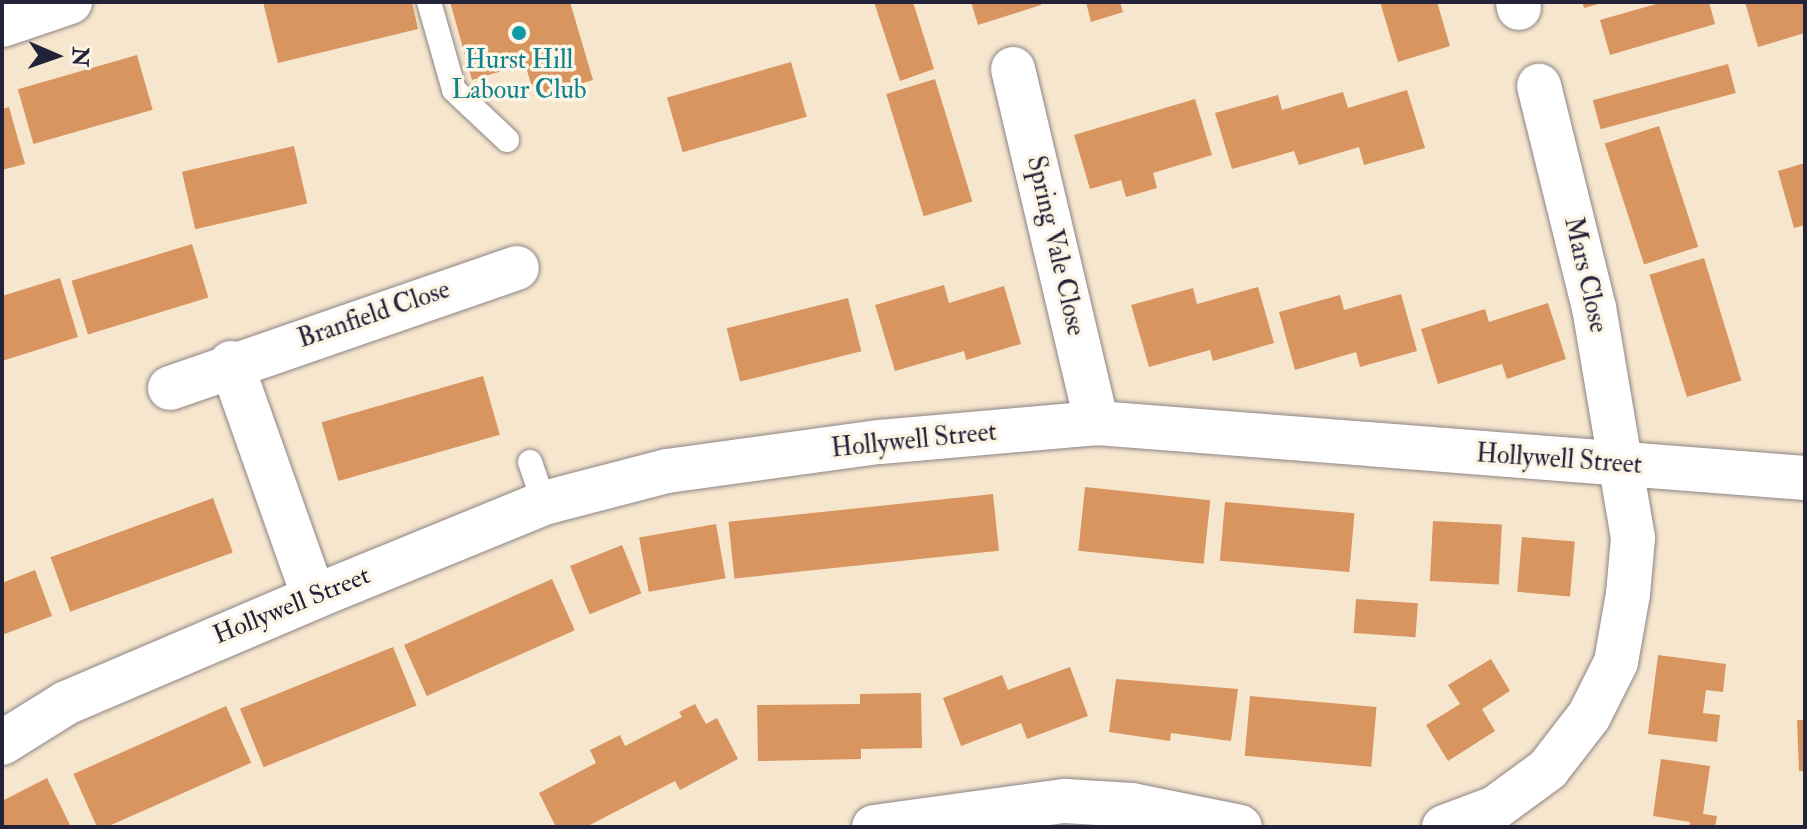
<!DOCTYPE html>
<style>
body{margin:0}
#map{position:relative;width:1807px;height:829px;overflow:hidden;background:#f7e6ce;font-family:"IM FELL Double Pica",serif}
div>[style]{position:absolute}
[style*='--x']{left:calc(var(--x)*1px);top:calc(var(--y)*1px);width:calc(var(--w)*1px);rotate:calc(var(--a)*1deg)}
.building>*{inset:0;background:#d89560;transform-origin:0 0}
.roads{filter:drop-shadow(0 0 2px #8c8484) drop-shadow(0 0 2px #8c8484)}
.service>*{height:24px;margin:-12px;padding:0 12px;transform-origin:12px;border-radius:12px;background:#fff}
.minor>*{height:44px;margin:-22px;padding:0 22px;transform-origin:22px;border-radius:22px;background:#fff}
.tertiary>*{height:44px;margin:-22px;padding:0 22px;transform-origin:22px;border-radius:22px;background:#fff}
.dots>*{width:22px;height:22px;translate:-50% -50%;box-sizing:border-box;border:4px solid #fcf5e5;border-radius:50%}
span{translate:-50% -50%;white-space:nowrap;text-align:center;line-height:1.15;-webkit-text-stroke:7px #fcf5e5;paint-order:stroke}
.culture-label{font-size:26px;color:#0d838f}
.street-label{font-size:26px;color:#22223b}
.frame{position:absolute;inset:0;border:4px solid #22223b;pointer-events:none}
.north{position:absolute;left:16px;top:16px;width:80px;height:80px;-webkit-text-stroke:6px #fcf5e5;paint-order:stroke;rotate:92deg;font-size:22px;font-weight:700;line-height:32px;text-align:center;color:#22223b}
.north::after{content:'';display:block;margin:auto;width:28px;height:36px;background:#22223b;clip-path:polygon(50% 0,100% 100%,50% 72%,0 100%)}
</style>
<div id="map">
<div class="building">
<i style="clip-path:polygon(263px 2px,412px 2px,418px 29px,278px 63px)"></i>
<i style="clip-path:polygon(450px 2px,570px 2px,593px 80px,535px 97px,525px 64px,472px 80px)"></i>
<i style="clip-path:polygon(874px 2px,913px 2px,934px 69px,900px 81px)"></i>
<i style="clip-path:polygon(971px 2px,1040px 2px,1041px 5px,978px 25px)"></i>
<i style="clip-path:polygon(1086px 2px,1120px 2px,1123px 12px,1091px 22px)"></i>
<i style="clip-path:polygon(1380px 2px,1437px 2px,1450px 46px,1398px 62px)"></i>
<i style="clip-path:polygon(1582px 2px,1602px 2px,1602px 3px,1584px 8px)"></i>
<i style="clip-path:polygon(1663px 2px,1709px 2px,1715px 24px,1610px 55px,1600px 20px)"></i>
<i style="clip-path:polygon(1745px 2px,1805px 2px,1805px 33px,1758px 47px)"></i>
<i style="left:137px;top:55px;width:57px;height:124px;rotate:74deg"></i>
<i style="left:791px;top:62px;width:57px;height:129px;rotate:74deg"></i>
<i style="left:1728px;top:64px;width:30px;height:140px;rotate:75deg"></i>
<i style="left:935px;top:79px;width:128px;height:51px;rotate:73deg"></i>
<i style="clip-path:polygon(1407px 90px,1425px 148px,1364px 165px,1359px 147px,1299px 165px,1294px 151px,1232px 169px,1215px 113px,1278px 95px,1282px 110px,1343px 92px,1348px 108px)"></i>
<i style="clip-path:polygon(1195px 99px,1212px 155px,1153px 173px,1157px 188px,1126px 197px,1121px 180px,1090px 189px,1074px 135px)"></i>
<i style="clip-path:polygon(9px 107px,25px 164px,2px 170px,2px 109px)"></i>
<i style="left:1659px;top:126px;width:127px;height:57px;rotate:72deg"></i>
<i style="left:294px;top:146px;width:59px;height:115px;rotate:77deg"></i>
<i style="clip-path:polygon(1805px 163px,1805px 225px,1794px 228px,1778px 171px)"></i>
<i style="left:192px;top:244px;width:56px;height:126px;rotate:73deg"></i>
<i style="left:1704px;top:258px;width:128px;height:57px;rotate:73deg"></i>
<i style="clip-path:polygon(60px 278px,78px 337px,2px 361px,2px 296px)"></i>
<i style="clip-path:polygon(944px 285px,949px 303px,1004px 286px,1021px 344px,966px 360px,964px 351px,895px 371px,875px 305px)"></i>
<i style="clip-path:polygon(1258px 287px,1274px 343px,1213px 361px,1210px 350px,1149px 367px,1131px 305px,1193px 288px,1197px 304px)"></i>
<i style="clip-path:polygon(1401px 294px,1417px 351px,1360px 367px,1356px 352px,1295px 370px,1279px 312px,1340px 295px,1344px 310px)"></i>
<i style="left:848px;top:298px;width:55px;height:125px;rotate:76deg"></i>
<i style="clip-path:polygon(1548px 303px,1566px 359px,1507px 379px,1502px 364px,1438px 384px,1421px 329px,1485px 309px,1489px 322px)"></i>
<i style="left:483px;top:376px;width:61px;height:168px;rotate:74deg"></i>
<i style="left:1085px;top:487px;width:126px;height:64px;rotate:6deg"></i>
<i style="left:993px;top:494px;width:57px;height:266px;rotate:84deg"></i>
<i style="left:213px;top:498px;width:58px;height:173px;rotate:70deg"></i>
<i style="left:1225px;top:502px;width:130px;height:59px;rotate:5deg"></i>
<i style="left:1433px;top:521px;width:69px;height:60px;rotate:3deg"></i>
<i style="left:716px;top:524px;width:55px;height:78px;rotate:80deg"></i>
<i style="left:1522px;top:537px;width:53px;height:55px;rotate:5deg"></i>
<i style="left:622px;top:545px;width:52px;height:56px;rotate:68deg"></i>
<i style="clip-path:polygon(35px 570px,52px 616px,2px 635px,2px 583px)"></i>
<i style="left:552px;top:579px;width:56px;height:162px;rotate:66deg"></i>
<i style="left:1356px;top:599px;width:62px;height:34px;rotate:4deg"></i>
<i style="left:393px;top:647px;width:63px;height:165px;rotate:68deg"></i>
<i style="clip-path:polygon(1658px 655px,1726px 664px,1723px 692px,1706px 690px,1703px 713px,1720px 715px,1717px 742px,1648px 734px)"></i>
<i style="clip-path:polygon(1491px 659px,1510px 691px,1482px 709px,1495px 731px,1448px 761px,1426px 725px,1460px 704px,1448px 685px)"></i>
<i style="clip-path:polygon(1070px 667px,1088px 716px,1027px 739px,1021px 723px,961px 746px,943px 698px,1002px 675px,1008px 690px)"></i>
<i style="clip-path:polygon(1116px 679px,1238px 689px,1231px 741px,1171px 733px,1170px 741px,1109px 732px)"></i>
<i style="clip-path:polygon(921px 693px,922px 748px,861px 749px,861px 759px,758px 761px,757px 705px,860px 704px,860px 694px)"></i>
<i style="left:1250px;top:696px;width:127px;height:60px;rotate:5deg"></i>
<i style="clip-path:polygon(695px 704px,706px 724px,717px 718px,738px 759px,680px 790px,675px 781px,586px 827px,556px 827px,539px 793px,596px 763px,590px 750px,620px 735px,625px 746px,682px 717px,679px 712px)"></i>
<i style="left:226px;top:706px;width:62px;height:167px;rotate:66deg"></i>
<i style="clip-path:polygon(1797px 720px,1805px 720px,1805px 771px,1799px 771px)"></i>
<i style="clip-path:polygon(1661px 759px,1710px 766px,1703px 814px,1717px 816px,1715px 827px,1689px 827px,1690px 822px,1653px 816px)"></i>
<i style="clip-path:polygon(47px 778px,71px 827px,2px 827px,2px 801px)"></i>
</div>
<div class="roads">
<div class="service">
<i style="--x:429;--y:2;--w:91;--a:74.1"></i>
<i style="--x:454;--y:90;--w:73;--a:43.3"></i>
<i style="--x:530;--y:462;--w:43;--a:71.1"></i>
</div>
<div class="minor">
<i style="--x:1518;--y:2;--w:6;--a:81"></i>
<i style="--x:1013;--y:69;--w:364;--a:76.7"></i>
<i style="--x:231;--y:363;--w:248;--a:70.5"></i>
<i style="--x:170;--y:388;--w:367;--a:-19.1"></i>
<i style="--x:2;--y:743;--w:75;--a:-32"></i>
<i style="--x:66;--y:703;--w:270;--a:-23.1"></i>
<i style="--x:314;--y:597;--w:248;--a:-22.2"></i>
<i style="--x:544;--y:503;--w:127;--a:-14.6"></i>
<i style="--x:667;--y:471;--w:215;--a:-7.8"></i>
<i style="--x:880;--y:442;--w:218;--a:-5"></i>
<i style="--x:1097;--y:423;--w:710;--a:4.44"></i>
<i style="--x:874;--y:827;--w:193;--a:-7.8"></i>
<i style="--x:1065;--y:801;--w:67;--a:3.4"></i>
<i style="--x:1132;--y:805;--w:110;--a:11.5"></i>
<i style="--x:1444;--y:827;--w:54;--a:-20.4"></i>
<i style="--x:1495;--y:808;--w:66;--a:-36.3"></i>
<i style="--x:1548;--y:769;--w:67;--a:-52.3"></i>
<i style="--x:1589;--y:716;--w:60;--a:-63.4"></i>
<i style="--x:1616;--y:662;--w:69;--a:-80"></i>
<i style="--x:1628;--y:594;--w:56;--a:-84.9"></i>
<i style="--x:1633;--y:538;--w:233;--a:-99.6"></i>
<i style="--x:1594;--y:308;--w:229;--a:-103.9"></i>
</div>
<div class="tertiary">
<i style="--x:2;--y:25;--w:72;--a:-18.7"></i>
</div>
</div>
<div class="dots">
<i style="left:519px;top:33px;background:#0f9aa8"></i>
</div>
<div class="culture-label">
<span style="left:519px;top:76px">Hurst Hill<br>Labour Club</span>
</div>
<div class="street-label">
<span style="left:1055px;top:246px;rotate:77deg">Spring Vale Close</span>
<span style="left:1585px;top:275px;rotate:77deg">Mars Close</span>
<span style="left:374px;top:315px;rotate:-19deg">Branfield Close</span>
<span style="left:914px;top:441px;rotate:-6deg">Hollywell Street</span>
<span style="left:1559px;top:460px;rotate:4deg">Hollywell Street</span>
<span style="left:292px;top:606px;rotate:-22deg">Hollywell Street</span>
</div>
<div class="frame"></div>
<div class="north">N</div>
</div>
